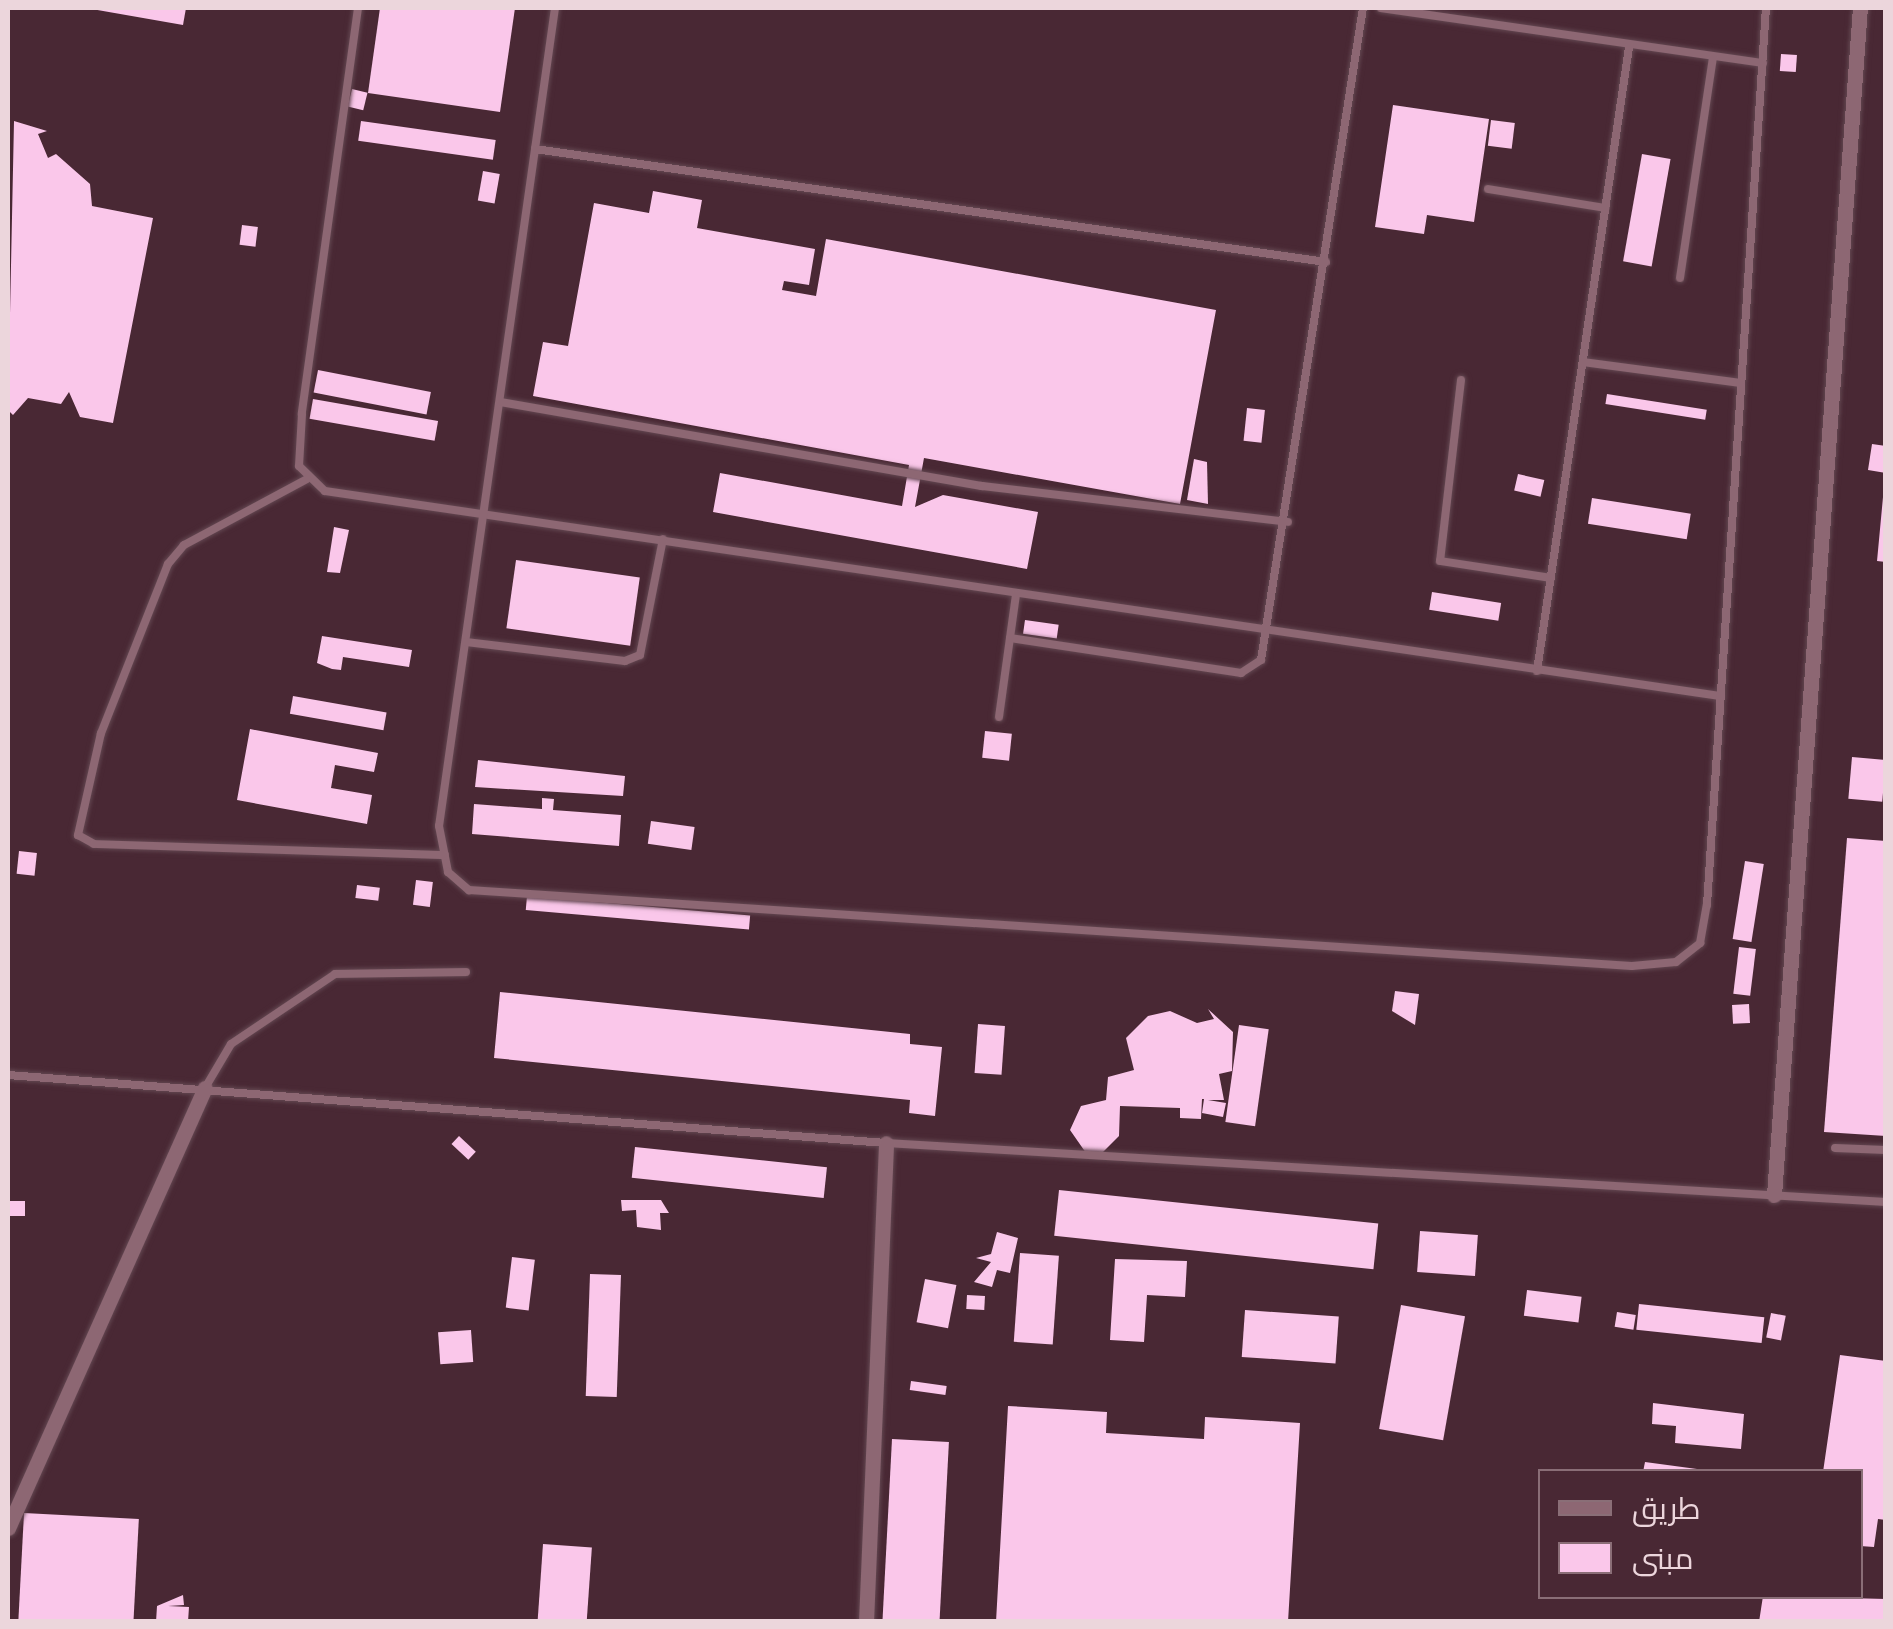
<!DOCTYPE html>
<meta charset="utf-8">
<style>
body{margin:0}
#map{position:relative;width:1893px;height:1629px;overflow:hidden;background:#492834;font-family:Figtree,Cairo,sans-serif}
div>[style]{position:absolute}
[style*='--x']{left:calc(var(--x)*1px);top:calc(var(--y)*1px);width:calc(var(--w)*1px);rotate:calc(var(--a)*1deg)}
.building>*{inset:0;background:#fac7ea;transform-origin:0 0}
.roads{filter:drop-shadow(0 0 2px #634751) drop-shadow(0 0 2px #634751)}
.service>*{height:8px;margin:-4px;padding:0 4px;transform-origin:4px;border-radius:4px;background:#8d6773}
.minor>*{height:15px;margin:-7.5px;padding:0 7.5px;transform-origin:7.5px;border-radius:7.5px;background:#8d6773}
span{translate:-50% -50%;white-space:nowrap;text-align:center;line-height:1.15;-webkit-text-stroke:10px #492834;paint-order:stroke}
.frame{position:absolute;inset:0;border:10px solid #ecd6dc;pointer-events:none}
.legend{position:absolute;left:1538px;top:1469px;width:325px;height:130px;box-sizing:border-box;background:#492834;border:2px solid #8a6e77;margin:0;padding:12px 18px;list-style:none;font-size:30px;color:#ecd6dc}
.legend li{display:flex;align-items:center;gap:20px;height:50px}
.legend b{width:50px;border:2px solid #8a6e77}
</style>
<div id="map">
<div class="building">
<i style="clip-path:polygon(86px 8px,186px 8px,183px 25px)"></i>
<i style="clip-path:polygon(380px 8px,515px 8px,500px 112px,368px 93px)"></i>
<i style="left:1781px;top:54px;width:16px;height:17px;rotate:4deg"></i>
<i style="left:352px;top:89px;width:16px;height:18px;rotate:14deg"></i>
<i style="clip-path:polygon(1393px 105px,1489px 119px,1474px 222px,1427px 215px,1424px 234px,1375px 227px)"></i>
<i style="left:1491px;top:120px;width:24px;height:26px;rotate:7deg"></i>
<i style="clip-path:polygon(14px 121px,47px 131px,38px 134px,48px 158px,56px 154px,90px 184px,92px 206px,153px 218px,113px 423px,80px 417px,69px 392px,61px 404px,28px 398px,13px 415px,8px 410px)"></i>
<i style="left:361px;top:121px;width:136px;height:20px;rotate:8deg"></i>
<i style="left:1642px;top:154px;width:29px;height:109px;rotate:10deg"></i>
<i style="left:483px;top:171px;width:17px;height:30px;rotate:10deg"></i>
<i style="clip-path:polygon(653px 191px,702px 200px,697px 228px,815px 249px,809px 285px,784px 281px,782px 290px,816px 296px,826px 239px,1216px 310px,1180px 504px,924px 458px,915px 507px,943px 495px,1038px 512px,1027px 569px,713px 512px,720px 473px,902px 506px,909px 465px,533px 396px,543px 342px,568px 346px,594px 203px,649px 213px)"></i>
<i style="left:242px;top:225px;width:16px;height:20px;rotate:7deg"></i>
<i style="left:318px;top:370px;width:115px;height:23px;rotate:11deg"></i>
<i style="left:1607px;top:394px;width:101px;height:10px;rotate:9deg"></i>
<i style="left:313px;top:399px;width:127px;height:20px;rotate:10deg"></i>
<i style="left:1247px;top:408px;width:18px;height:33px;rotate:6deg"></i>
<i style="clip-path:polygon(1872px 444px,1886px 446px,1886px 473px,1868px 470px)"></i>
<i style="clip-path:polygon(1194px 459px,1207px 462px,1208px 504px,1187px 500px)"></i>
<i style="left:1518px;top:474px;width:27px;height:17px;rotate:13deg"></i>
<i style="clip-path:polygon(1883px 497px,1886px 498px,1886px 562px,1877px 561px)"></i>
<i style="left:1592px;top:498px;width:100px;height:26px;rotate:9deg"></i>
<i style="clip-path:polygon(334px 527px,349px 530px,340px 573px,327px 572px)"></i>
<i style="left:516px;top:560px;width:125px;height:69px;rotate:8deg"></i>
<i style="left:1432px;top:592px;width:70px;height:18px;rotate:9deg"></i>
<i style="left:1025px;top:620px;width:34px;height:14px;rotate:8deg"></i>
<i style="clip-path:polygon(322px 636px,412px 650px,409px 667px,343px 657px,341px 670px,332px 669px,317px 663px)"></i>
<i style="left:293px;top:696px;width:95px;height:18px;rotate:10deg"></i>
<i style="clip-path:polygon(250px 729px,378px 753px,374px 772px,335px 765px,331px 788px,372px 795px,367px 824px,237px 800px)"></i>
<i style="left:985px;top:731px;width:27px;height:27px;rotate:6deg"></i>
<i style="left:1852px;top:757px;width:34px;height:42px;rotate:5deg"></i>
<i style="clip-path:polygon(478px 760px,625px 776px,623px 796px,475px 787px)"></i>
<i style="clip-path:polygon(542px 798px,554px 799px,553px 810px,621px 815px,619px 846px,472px 834px,474px 804px,542px 809px)"></i>
<i style="left:651px;top:821px;width:44px;height:23px;rotate:8deg"></i>
<i style="clip-path:polygon(1847px 838px,1886px 841px,1886px 1136px,1824px 1132px)"></i>
<i style="left:19px;top:851px;width:18px;height:23px;rotate:6deg"></i>
<i style="left:1745px;top:861px;width:19px;height:79px;rotate:9deg"></i>
<i style="left:416px;top:880px;width:17px;height:25px;rotate:7deg"></i>
<i style="left:357px;top:885px;width:23px;height:13px;rotate:7deg"></i>
<i style="left:527px;top:896px;width:224px;height:14px;rotate:5deg"></i>
<i style="left:1739px;top:947px;width:17px;height:47px;rotate:7deg"></i>
<i style="clip-path:polygon(1395px 991px,1419px 994px,1415px 1025px,1392px 1011px)"></i>
<i style="clip-path:polygon(500px 992px,910px 1034px,910px 1044px,942px 1047px,935px 1116px,909px 1113px,910px 1100px,494px 1058px)"></i>
<i style="left:1749px;top:1004px;width:19px;height:17px;rotate:87deg"></i>
<i style="clip-path:polygon(1208px 1009px,1233px 1032px,1232px 1071px,1219px 1074px,1224px 1100px,1208px 1100px,1226px 1103px,1223px 1117px,1202px 1113px,1204px 1099px,1202px 1099px,1201px 1119px,1180px 1118px,1180px 1108px,1120px 1106px,1119px 1136px,1101px 1154px,1086px 1153px,1070px 1130px,1081px 1106px,1106px 1100px,1108px 1077px,1134px 1070px,1126px 1038px,1148px 1016px,1170px 1011px,1197px 1023px,1214px 1019px)"></i>
<i style="left:978px;top:1024px;width:27px;height:49px;rotate:4deg"></i>
<i style="left:1239px;top:1025px;width:30px;height:98px;rotate:8deg"></i>
<i style="left:459px;top:1136px;width:23px;height:11px;rotate:43deg"></i>
<i style="left:635px;top:1147px;width:193px;height:31px;rotate:6deg"></i>
<i style="left:1059px;top:1190px;width:321px;height:46px;rotate:6deg"></i>
<i style="clip-path:polygon(621px 1200px,661px 1200px,669px 1213px,660px 1213px,661px 1230px,637px 1227px,636px 1210px,622px 1211px)"></i>
<i style="left:8px;top:1201px;width:17px;height:15px"></i>
<i style="left:1420px;top:1231px;width:58px;height:41px;rotate:4deg"></i>
<i style="clip-path:polygon(997px 1232px,1018px 1238px,1010px 1273px,997px 1270px,992px 1287px,974px 1282px,991px 1262px,976px 1258px,991px 1254px)"></i>
<i style="left:1020px;top:1253px;width:39px;height:89px;rotate:4deg"></i>
<i style="left:512px;top:1257px;width:23px;height:51px;rotate:7deg"></i>
<i style="clip-path:polygon(1115px 1259px,1187px 1261px,1185px 1297px,1147px 1295px,1144px 1342px,1110px 1340px)"></i>
<i style="left:590px;top:1274px;width:31px;height:122px;rotate:2deg"></i>
<i style="left:925px;top:1279px;width:32px;height:44px;rotate:11deg"></i>
<i style="left:1527px;top:1290px;width:55px;height:26px;rotate:7deg"></i>
<i style="left:967px;top:1295px;width:18px;height:14px;rotate:3deg"></i>
<i style="left:1639px;top:1304px;width:126px;height:26px;rotate:6deg"></i>
<i style="left:1401px;top:1305px;width:65px;height:126px;rotate:10deg"></i>
<i style="left:1245px;top:1310px;width:94px;height:47px;rotate:4deg"></i>
<i style="left:1617px;top:1312px;width:19px;height:15px;rotate:9deg"></i>
<i style="left:1771px;top:1313px;width:15px;height:25px;rotate:11deg"></i>
<i style="left:471px;top:1330px;width:32px;height:33px;rotate:86deg"></i>
<i style="clip-path:polygon(1840px 1355px,1886px 1361px,1886px 1520px,1878px 1519px,1874px 1547px,1860px 1546px,1860px 1472px,1823px 1472px)"></i>
<i style="left:911px;top:1381px;width:36px;height:9px;rotate:8deg"></i>
<i style="clip-path:polygon(1653px 1403px,1744px 1414px,1741px 1449px,1675px 1443px,1676px 1426px,1652px 1424px)"></i>
<i style="clip-path:polygon(1008px 1406px,1107px 1412px,1106px 1433px,1204px 1439px,1205px 1417px,1300px 1423px,1288px 1622px,996px 1622px)"></i>
<i style="left:892px;top:1439px;width:57px;height:183px;rotate:3deg"></i>
<i style="clip-path:polygon(1645px 1462px,1697px 1469px,1697px 1472px,1643px 1472px)"></i>
<i style="left:24px;top:1513px;width:115px;height:109px;rotate:3deg"></i>
<i style="left:543px;top:1544px;width:49px;height:78px;rotate:4deg"></i>
<i style="clip-path:polygon(183px 1595px,184px 1605px,168px 1606px,189px 1607px,188px 1622px,156px 1622px,157px 1606px)"></i>
<i style="clip-path:polygon(1763px 1596px,1886px 1599px,1886px 1622px,1759px 1622px)"></i>
</div>
<div class="roads">
<div class="service">
<i style="--x:358;--y:8;--w:410;--a:97.9"></i>
<i style="--x:302;--y:414;--w:52;--a:93.3"></i>
<i style="--x:299;--y:466;--w:36;--a:44"></i>
<i style="--x:325;--y:491;--w:1410;--a:8.36"></i>
<i style="--x:555;--y:8;--w:826;--a:98.07"></i>
<i style="--x:439;--y:826;--w:47;--a:78.9"></i>
<i style="--x:448;--y:872;--w:28;--a:41"></i>
<i style="--x:469;--y:890;--w:1165;--a:3.74"></i>
<i style="--x:1632;--y:966;--w:44;--a:-5.2"></i>
<i style="--x:1676;--y:962;--w:31;--a:-38"></i>
<i style="--x:1700;--y:943;--w:39;--a:-80"></i>
<i style="--x:1707;--y:905;--w:899;--a:-86.24"></i>
<i style="--x:1381;--y:8;--w:386;--a:8.2"></i>
<i style="--x:535;--y:149;--w:799;--a:8.13"></i>
<i style="--x:1488;--y:189;--w:119;--a:9.2"></i>
<i style="--x:1680;--y:278;--w:223;--a:-81.5"></i>
<i style="--x:1583;--y:362;--w:159;--a:7.6"></i>
<i style="--x:1461;--y:380;--w:182;--a:96.6"></i>
<i style="--x:1440;--y:561;--w:112;--a:8.7"></i>
<i style="--x:500;--y:402;--w:489;--a:9.9"></i>
<i style="--x:982;--y:486;--w:308;--a:6.7"></i>
<i style="--x:307;--y:479;--w:140;--a:151.8"></i>
<i style="--x:184;--y:545;--w:25;--a:130"></i>
<i style="--x:168;--y:564;--w:182;--a:111.6"></i>
<i style="--x:101;--y:733;--w:105;--a:102.7"></i>
<i style="--x:78;--y:835;--w:18;--a:29"></i>
<i style="--x:94;--y:844;--w:351;--a:1.8"></i>
<i style="--x:1010;--y:638;--w:234;--a:8.6"></i>
<i style="--x:1241;--y:673;--w:24;--a:-33"></i>
<i style="--x:1261;--y:660;--w:660;--a:-81.11"></i>
<i style="--x:466;--y:642;--w:160;--a:6.8"></i>
<i style="--x:625;--y:661;--w:16;--a:-22"></i>
<i style="--x:640;--y:655;--w:118;--a:-78.8"></i>
<i style="--x:1537;--y:671;--w:631;--a:-81.61"></i>
<i style="--x:999;--y:717;--w:124;--a:-82.1"></i>
<i style="--x:8;--y:1075;--w:881;--a:4.43"></i>
<i style="--x:886;--y:1143;--w:1002;--a:3.38"></i>
<i style="--x:205;--y:1088;--w:51;--a:-59.4"></i>
<i style="--x:231;--y:1044;--w:125;--a:-33.9"></i>
<i style="--x:335;--y:974;--w:131;--a:-0.9"></i>
<i style="--x:1835;--y:1148;--w:51;--a:2.2"></i>
</div>
<div class="minor">
<i style="--x:1774;--y:1195;--w:1190;--a:-85.86"></i>
<i style="--x:8;--y:1528;--w:482;--a:-65.9"></i>
<i style="--x:866;--y:1622;--w:479;--a:-87.6"></i>
</div>
</div>
<div class="frame"></div>
<ul class="legend">
<li><b style="height:12px;background:#8d6773"></b>طريق</li>
<li><b style="height:28px;background:#fac7ea"></b>مبنى</li>
</ul>
</div>
